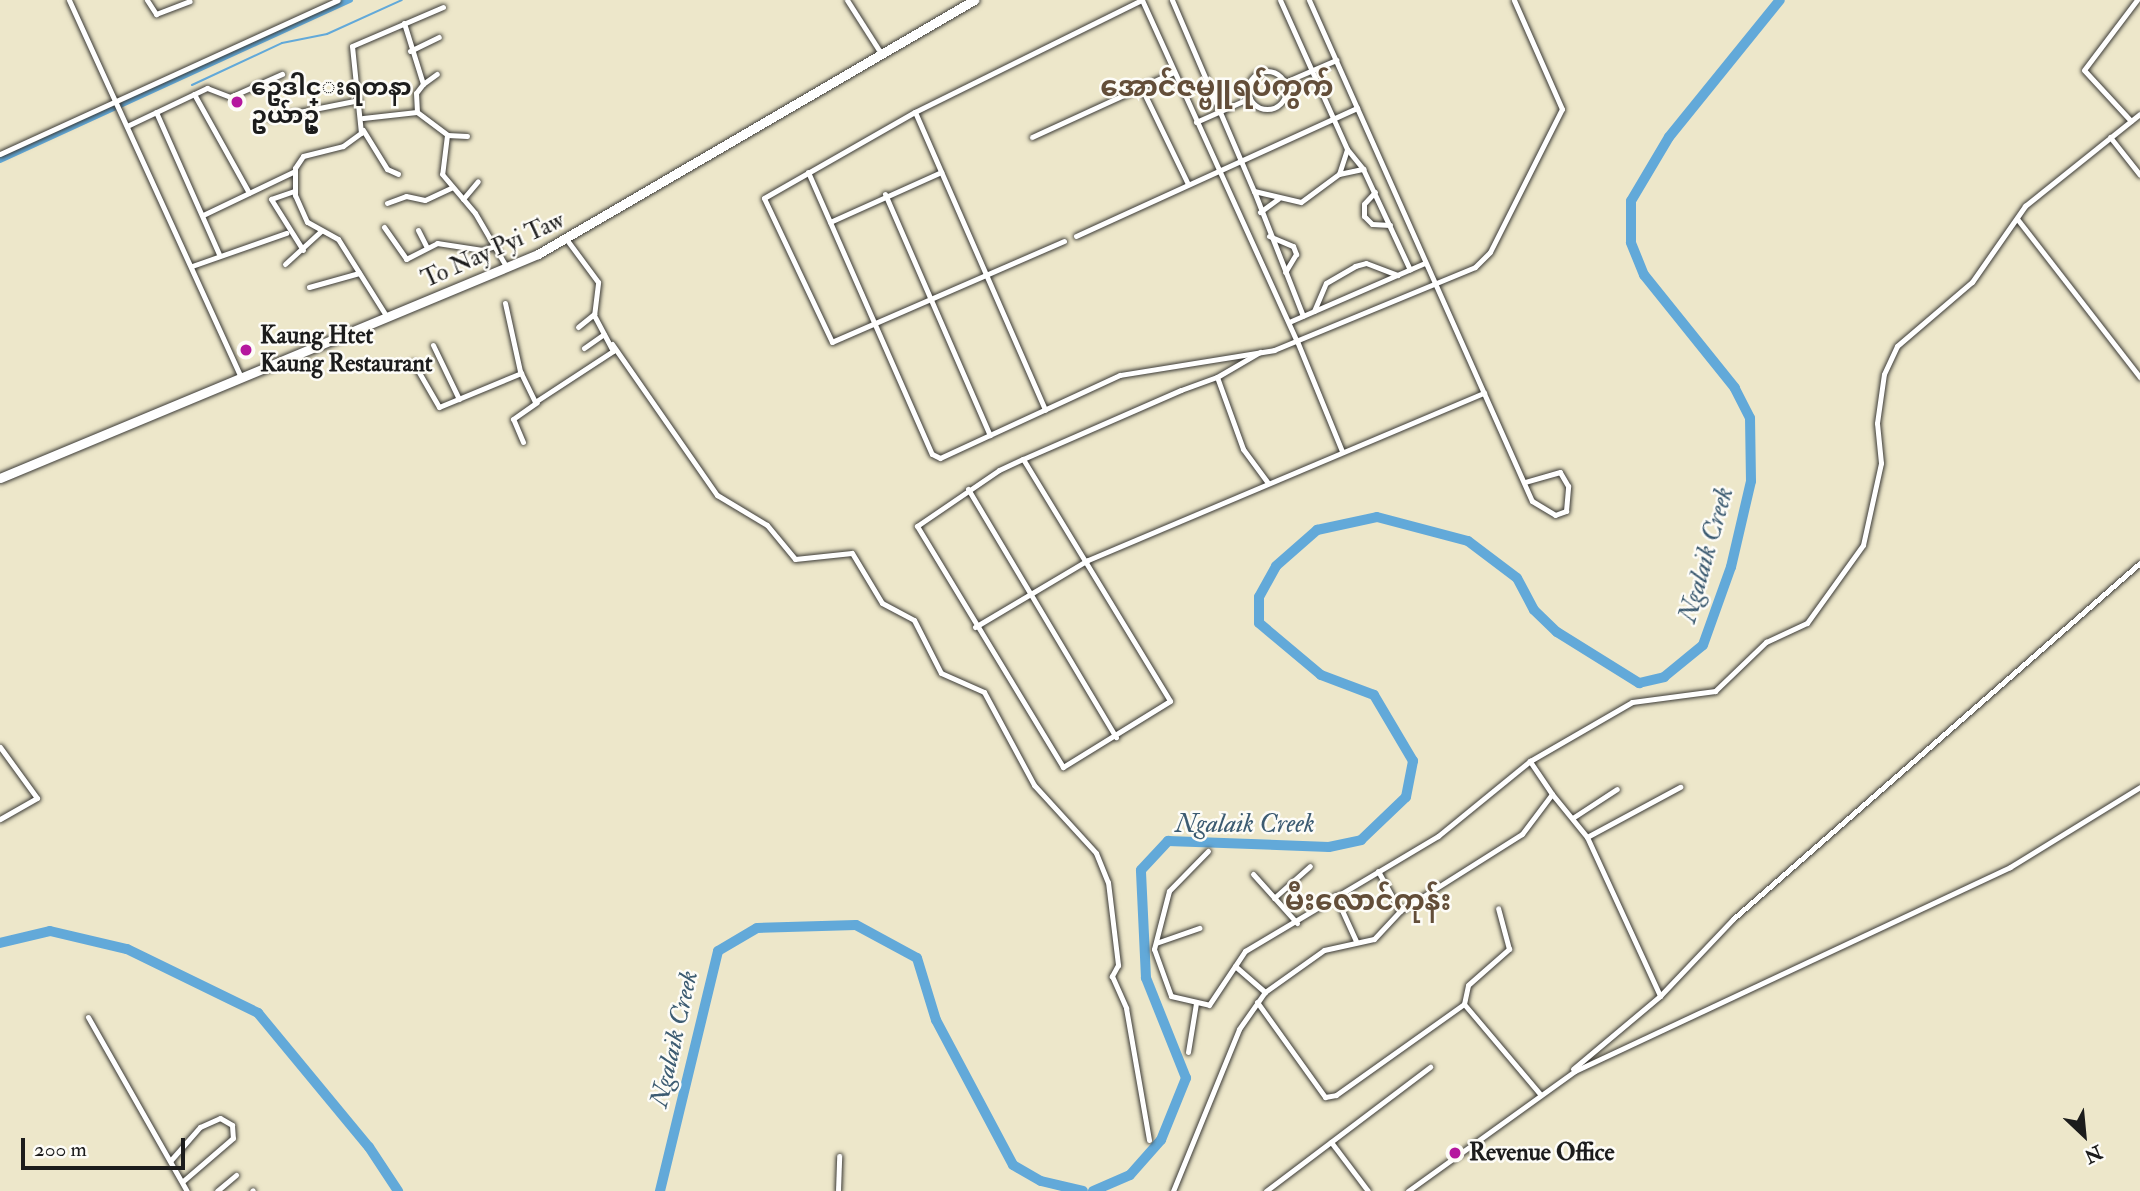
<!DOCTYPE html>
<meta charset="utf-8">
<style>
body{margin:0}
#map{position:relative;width:2140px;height:1191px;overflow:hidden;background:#ede7ca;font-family:"IM FELL Double Pica","Noto Sans Myanmar",serif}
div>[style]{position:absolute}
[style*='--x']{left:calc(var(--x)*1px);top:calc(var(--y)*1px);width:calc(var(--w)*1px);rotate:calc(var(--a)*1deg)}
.stream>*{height:2px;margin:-1px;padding:0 1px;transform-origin:1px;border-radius:1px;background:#62a9d9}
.canal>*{height:6px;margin:-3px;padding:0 3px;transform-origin:3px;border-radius:3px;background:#62a9d9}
.river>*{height:10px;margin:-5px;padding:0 5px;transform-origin:5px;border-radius:5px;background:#62a9d9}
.roads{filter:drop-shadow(0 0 2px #3b3a36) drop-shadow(0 0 2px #3b3a36)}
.minor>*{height:5px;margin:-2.5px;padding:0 2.5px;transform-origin:2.5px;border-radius:2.5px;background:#fff}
.minor>.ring{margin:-2.5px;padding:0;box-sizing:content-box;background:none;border:5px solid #fff;border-radius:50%}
.primary>*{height:9px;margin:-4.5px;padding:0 4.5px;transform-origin:4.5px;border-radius:4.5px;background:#fff}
.dots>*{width:19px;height:19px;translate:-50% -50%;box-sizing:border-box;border:4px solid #fdfcf7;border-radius:50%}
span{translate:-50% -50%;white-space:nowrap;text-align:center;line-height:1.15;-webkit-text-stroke:5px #fdfcf7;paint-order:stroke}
.poi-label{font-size:24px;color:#1c1c1c;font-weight:700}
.left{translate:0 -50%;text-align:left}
.street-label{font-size:24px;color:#1c1c1c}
.water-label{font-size:26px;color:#3c5b71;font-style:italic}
.quarter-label{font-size:28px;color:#634e39;font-weight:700}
.north{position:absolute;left:2049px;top:1100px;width:70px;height:70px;-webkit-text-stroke:5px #fdfcf7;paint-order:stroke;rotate:154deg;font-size:19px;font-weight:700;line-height:28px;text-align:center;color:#1c1c1c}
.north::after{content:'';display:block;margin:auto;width:24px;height:32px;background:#1c1c1c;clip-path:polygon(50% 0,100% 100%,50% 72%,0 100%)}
.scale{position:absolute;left:21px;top:1138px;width:164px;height:32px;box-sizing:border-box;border:4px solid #1c1c1c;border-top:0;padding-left:9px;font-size:21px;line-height:24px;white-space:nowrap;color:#1c1c1c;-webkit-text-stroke:5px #fdfcf7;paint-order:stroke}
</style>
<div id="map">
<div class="stream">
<i style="--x:192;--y:85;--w:99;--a:-25"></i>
<i style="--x:282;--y:43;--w:46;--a:-11.3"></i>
<i style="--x:327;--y:34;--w:82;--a:-24.4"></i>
</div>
<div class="canal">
<i style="--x:0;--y:160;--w:385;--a:-24.6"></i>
</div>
<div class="river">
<i style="--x:0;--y:943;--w:51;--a:-13.5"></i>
<i style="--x:50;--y:931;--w:79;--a:13.2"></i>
<i style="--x:127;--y:949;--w:146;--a:26"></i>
<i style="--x:258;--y:1013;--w:174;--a:50.4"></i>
<i style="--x:369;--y:1147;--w:53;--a:56.6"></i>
<i style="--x:660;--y:1191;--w:247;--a:-76.4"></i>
<i style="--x:718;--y:951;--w:45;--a:-30.5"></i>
<i style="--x:757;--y:928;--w:99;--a:-1.7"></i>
<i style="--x:856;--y:925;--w:69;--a:28.4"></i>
<i style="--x:917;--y:958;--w:65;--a:73"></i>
<i style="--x:936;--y:1020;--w:164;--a:62"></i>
<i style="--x:1013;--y:1165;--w:32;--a:30"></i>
<i style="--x:1041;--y:1181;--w:43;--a:13.4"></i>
<i style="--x:1093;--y:1191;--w:40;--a:-23.4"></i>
<i style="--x:1130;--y:1175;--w:47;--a:-48.5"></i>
<i style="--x:1161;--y:1140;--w:67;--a:-68"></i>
<i style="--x:1186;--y:1078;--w:108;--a:-111.8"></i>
<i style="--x:1146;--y:978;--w:108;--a:-92.7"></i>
<i style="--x:1141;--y:870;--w:40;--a:-47"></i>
<i style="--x:1168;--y:841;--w:161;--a:2.1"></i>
<i style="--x:1329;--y:847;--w:33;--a:-12"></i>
<i style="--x:1361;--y:840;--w:62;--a:-43.7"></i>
<i style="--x:1406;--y:797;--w:37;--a:-79"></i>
<i style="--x:1413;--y:761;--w:77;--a:-120.6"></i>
<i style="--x:1374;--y:695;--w:57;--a:-159.3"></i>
<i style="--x:1321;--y:675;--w:81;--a:-140"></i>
<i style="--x:1259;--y:623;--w:26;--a:-90"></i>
<i style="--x:1259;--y:597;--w:35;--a:-61"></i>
<i style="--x:1276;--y:566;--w:55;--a:-41.3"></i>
<i style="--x:1317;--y:530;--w:61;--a:-12.2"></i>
<i style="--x:1377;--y:517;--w:94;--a:14.8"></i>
<i style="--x:1468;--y:541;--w:61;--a:37.1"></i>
<i style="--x:1517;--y:578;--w:36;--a:62"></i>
<i style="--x:1534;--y:610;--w:32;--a:44"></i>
<i style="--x:1557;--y:632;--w:97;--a:31.9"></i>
<i style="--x:1639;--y:683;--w:26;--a:-13"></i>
<i style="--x:1664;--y:677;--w:50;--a:-39.4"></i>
<i style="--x:1703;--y:645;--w:83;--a:-70.3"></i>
<i style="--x:1731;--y:567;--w:88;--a:-76.9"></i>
<i style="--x:1751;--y:481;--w:63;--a:-90.9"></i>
<i style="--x:1750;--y:418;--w:34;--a:-117"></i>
<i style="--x:1735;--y:388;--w:145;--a:-128.8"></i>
<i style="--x:1644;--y:275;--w:35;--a:-112"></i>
<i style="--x:1631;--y:242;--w:41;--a:-90"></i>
<i style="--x:1631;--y:201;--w:74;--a:-59.3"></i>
<i style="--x:1669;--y:137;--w:176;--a:-51"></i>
</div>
<div class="roads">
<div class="minor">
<i style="--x:69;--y:0;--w:415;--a:65.5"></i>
<i style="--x:147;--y:0;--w:17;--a:57"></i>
<i style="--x:156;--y:14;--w:36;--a:-21"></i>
<i style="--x:847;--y:0;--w:65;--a:57.5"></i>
<i style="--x:1142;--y:0;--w:375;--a:65.6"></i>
<i style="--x:1172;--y:0;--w:208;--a:66.8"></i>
<i style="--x:1254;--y:191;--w:48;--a:13.2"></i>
<i style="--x:1301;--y:202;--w:47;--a:-36.4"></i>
<i style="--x:1339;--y:174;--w:26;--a:-72"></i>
<i style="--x:1347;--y:149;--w:163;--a:-114.2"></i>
<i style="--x:1309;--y:0;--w:548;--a:66.01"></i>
<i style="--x:1532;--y:501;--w:27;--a:31"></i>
<i style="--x:1555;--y:515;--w:12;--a:-20"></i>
<i style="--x:1566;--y:511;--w:25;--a:-85"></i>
<i style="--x:1568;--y:486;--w:16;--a:-120"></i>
<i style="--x:1560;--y:472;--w:36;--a:164"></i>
<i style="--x:404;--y:23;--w:64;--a:72.7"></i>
<i style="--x:423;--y:84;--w:11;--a:128"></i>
<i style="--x:416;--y:93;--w:19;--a:87"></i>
<i style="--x:417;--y:112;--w:38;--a:37"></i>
<i style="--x:447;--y:135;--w:39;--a:97"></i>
<i style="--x:442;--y:174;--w:51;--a:49.8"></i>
<i style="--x:475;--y:213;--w:64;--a:59.8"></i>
<i style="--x:410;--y:51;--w:32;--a:-26"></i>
<i class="ring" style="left:1248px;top:71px;width:33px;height:33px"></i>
<i style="--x:1285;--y:82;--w:56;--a:-23.3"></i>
<i style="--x:423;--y:84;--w:17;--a:-36"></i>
<i style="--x:1143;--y:91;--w:103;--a:64.2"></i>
<i style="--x:194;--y:94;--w:113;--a:60.9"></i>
<i style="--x:156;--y:112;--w:155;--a:66.1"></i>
<i style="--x:915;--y:112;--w:325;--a:66.4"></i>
<i style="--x:269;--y:118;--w:92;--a:-11.3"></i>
<i style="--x:363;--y:118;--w:54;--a:-6.3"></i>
<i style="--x:2131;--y:121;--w:69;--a:-132.7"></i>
<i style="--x:2084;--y:70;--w:88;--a:-52.9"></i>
<i style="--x:1196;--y:122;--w:59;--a:-24"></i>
<i style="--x:127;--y:126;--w:89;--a:-25.4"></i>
<i style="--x:207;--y:88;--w:25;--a:21"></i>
<i style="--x:230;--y:97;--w:57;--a:-23.9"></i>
<i style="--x:363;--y:130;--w:46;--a:58.4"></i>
<i style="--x:387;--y:169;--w:12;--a:24"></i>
<i style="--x:447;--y:135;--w:20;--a:3"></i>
<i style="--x:1032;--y:137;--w:156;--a:-24.6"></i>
<i style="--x:2110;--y:137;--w:48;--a:51.7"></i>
<i style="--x:1347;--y:149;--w:26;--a:51"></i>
<i style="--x:1363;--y:169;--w:111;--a:65"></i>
<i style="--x:0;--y:154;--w:371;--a:-24.5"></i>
<i style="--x:808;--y:172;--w:308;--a:66.3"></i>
<i style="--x:932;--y:454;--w:9;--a:27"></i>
<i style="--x:940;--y:458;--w:198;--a:-24.8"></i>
<i style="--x:1120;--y:375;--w:156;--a:-9.2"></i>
<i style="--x:1274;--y:350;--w:217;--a:-22.4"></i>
<i style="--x:1475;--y:267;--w:21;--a:-45"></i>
<i style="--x:1490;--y:252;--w:160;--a:-63.3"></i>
<i style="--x:1562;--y:109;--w:119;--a:-113.8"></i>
<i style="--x:1339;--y:174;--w:25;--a:-12"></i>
<i style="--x:294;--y:191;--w:24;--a:161"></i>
<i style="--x:271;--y:199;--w:60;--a:57.9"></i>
<i style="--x:1254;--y:191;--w:134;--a:68.6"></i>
<i style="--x:1375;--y:192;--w:16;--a:133"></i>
<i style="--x:1364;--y:204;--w:12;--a:90"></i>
<i style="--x:1364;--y:216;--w:11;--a:45"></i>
<i style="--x:1372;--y:224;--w:18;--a:3"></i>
<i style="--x:885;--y:194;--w:263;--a:66.5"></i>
<i style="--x:463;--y:199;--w:23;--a:-50"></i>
<i style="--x:387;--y:203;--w:20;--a:-20"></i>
<i style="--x:406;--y:196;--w:19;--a:12"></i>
<i style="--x:425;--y:200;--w:29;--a:-25"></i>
<i style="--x:1260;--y:212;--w:22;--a:-36"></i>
<i style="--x:203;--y:215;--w:102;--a:-25.6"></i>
<i style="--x:2018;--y:220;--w:199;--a:52.2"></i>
<i style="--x:830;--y:222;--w:122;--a:-24.2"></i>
<i style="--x:384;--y:227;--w:39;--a:55"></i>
<i style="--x:406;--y:259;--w:35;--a:-27"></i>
<i style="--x:437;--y:243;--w:46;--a:8.8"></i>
<i style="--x:482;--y:250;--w:14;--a:-17"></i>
<i style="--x:418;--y:230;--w:18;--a:63"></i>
<i style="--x:1076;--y:236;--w:309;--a:-24.5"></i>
<i style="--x:1269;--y:236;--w:26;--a:23"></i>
<i style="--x:1293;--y:246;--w:9;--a:69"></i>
<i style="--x:1296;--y:254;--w:21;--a:121"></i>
<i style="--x:1064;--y:241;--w:253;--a:156.5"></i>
<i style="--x:832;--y:342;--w:159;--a:-115.3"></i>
<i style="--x:764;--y:198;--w:174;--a:-29.7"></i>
<i style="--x:915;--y:112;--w:253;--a:-26.3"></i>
<i style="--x:285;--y:264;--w:49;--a:-42.5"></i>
<i style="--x:192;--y:266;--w:100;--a:-19.3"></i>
<i style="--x:309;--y:287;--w:52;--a:-15.6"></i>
<i style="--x:505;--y:303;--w:70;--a:77.6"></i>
<i style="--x:520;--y:371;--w:34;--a:64"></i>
<i style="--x:535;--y:402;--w:93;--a:-33.2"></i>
<i style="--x:613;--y:351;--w:40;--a:-118"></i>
<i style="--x:594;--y:316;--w:34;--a:-83"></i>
<i style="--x:598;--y:282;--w:52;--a:-126.4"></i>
<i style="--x:1314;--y:311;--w:30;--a:-67"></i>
<i style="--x:1326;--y:283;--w:34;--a:-30"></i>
<i style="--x:1355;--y:266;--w:11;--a:-15"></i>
<i style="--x:1366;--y:263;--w:34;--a:21"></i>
<i style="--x:387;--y:317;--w:92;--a:-122.1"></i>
<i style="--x:338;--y:239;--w:35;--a:-151"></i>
<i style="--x:307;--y:222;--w:30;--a:-114"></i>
<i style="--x:295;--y:195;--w:27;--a:-90"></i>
<i style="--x:295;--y:168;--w:14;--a:-56"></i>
<i style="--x:303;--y:156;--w:41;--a:-14"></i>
<i style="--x:343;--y:146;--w:22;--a:-36"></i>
<i style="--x:361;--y:133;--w:87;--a:-95.9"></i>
<i style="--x:352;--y:46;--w:99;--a:-23.2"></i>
<i style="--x:1289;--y:322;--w:148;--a:-23.5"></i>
<i style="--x:578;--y:327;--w:21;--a:-39"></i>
<i style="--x:1297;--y:341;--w:119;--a:67.8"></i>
<i style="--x:612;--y:344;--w:184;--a:55.2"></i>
<i style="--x:717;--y:495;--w:58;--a:31"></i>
<i style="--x:767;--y:525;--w:44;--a:50.5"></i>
<i style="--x:795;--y:559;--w:57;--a:-6"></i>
<i style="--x:852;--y:553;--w:58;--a:59"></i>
<i style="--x:882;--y:603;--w:36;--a:28"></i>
<i style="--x:914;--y:620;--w:59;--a:63"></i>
<i style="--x:941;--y:673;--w:47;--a:23.8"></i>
<i style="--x:984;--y:692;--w:106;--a:61.7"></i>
<i style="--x:1034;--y:785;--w:92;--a:47.6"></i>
<i style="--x:1096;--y:853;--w:31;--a:68"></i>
<i style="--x:1108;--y:882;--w:84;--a:83.1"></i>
<i style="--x:1118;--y:965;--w:13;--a:119"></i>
<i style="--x:1112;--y:976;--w:35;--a:66"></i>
<i style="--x:1126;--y:1008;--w:134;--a:80.1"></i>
<i style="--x:433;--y:345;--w:60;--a:64.3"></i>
<i style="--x:584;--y:348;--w:24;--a:-35"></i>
<i style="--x:413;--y:362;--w:52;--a:60"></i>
<i style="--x:439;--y:407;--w:89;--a:-22.5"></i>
<i style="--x:1217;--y:377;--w:77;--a:70.1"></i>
<i style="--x:1243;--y:449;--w:42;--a:53.7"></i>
<i style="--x:523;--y:442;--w:25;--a:-113"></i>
<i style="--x:513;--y:419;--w:29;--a:-35"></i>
<i style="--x:1023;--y:459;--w:283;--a:58.7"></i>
<i style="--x:1170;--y:701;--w:126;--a:148.3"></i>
<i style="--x:1063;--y:767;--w:282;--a:-121.2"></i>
<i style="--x:917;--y:526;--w:99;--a:-34.3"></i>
<i style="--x:999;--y:470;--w:26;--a:-25"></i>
<i style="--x:1023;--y:459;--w:172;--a:-23.6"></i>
<i style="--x:1181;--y:390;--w:38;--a:-20"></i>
<i style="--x:1217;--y:377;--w:50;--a:-30.2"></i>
<i style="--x:968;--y:489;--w:289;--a:59.2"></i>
<i style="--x:975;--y:627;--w:131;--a:-30.7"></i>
<i style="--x:1088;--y:560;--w:430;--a:-22.9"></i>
<i style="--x:0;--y:747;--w:63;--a:54"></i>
<i style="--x:37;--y:798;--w:43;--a:150.4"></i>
<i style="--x:1552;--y:794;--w:55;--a:50.9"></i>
<i style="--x:1587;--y:837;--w:175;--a:65.3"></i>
<i style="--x:1574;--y:817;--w:51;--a:-33.1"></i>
<i style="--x:1587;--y:837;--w:106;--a:-28.3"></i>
<i style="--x:1208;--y:851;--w:56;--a:134.3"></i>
<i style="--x:1169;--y:891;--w:60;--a:104.5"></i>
<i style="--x:1154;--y:949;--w:50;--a:70.1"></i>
<i style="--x:1171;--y:996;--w:39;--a:13"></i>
<i style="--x:1209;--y:1005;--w:65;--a:-56.3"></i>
<i style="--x:1245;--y:951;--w:225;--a:-30.8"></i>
<i style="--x:1438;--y:836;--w:119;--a:-39.2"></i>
<i style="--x:1530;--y:761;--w:118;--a:-30"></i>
<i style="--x:1632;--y:702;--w:84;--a:-7.5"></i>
<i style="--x:1715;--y:691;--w:71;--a:-43.9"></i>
<i style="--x:1766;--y:642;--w:45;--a:-24.9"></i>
<i style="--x:1807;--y:623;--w:96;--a:-54.3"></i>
<i style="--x:1863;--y:545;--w:84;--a:-77.6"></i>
<i style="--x:1881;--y:463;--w:40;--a:-95.7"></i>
<i style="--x:1877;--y:423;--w:49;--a:-81.9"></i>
<i style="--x:1884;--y:374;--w:31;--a:-65"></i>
<i style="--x:1897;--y:346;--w:99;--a:-40.5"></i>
<i style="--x:1972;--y:282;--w:93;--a:-55.1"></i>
<i style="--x:2025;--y:206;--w:147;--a:-38.7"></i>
<i style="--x:1378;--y:871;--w:46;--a:61.2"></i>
<i style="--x:1253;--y:874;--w:66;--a:48.1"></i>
<i style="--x:1335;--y:895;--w:51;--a:65.5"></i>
<i style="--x:1274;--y:898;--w:48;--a:-41.6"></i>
<i style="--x:1156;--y:943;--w:46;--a:-19.2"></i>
<i style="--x:1235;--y:966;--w:40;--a:41"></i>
<i style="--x:1257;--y:1002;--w:117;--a:54.4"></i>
<i style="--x:1325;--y:1097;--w:11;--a:-10"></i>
<i style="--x:1336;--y:1095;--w:157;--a:-35.4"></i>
<i style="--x:1464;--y:1004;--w:118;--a:49.8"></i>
<i style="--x:1464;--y:1004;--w:19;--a:-78"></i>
<i style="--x:1468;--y:985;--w:55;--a:-41.3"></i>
<i style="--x:1509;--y:949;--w:42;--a:-105"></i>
<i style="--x:88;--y:1017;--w:200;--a:60.4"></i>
<i style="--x:1188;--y:1052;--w:50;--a:-80.7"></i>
<i style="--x:1573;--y:1069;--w:114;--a:-40"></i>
<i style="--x:1660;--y:996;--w:106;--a:-46.5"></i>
<i style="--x:1733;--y:919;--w:541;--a:-41.18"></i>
<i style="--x:1331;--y:1142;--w:61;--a:52.9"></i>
<i style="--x:171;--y:1160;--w:44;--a:-48.7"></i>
<i style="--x:200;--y:1127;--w:22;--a:-24"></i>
<i style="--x:220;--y:1118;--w:14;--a:30"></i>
<i style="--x:232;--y:1125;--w:13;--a:86"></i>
<i style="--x:233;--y:1138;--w:66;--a:139.3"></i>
<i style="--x:217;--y:1191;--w:25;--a:-40"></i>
<i style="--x:252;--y:1191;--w:1;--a:-45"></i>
<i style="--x:838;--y:1191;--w:35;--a:-88"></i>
<i style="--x:1173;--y:1191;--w:175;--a:-67.8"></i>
<i style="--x:1239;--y:1029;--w:45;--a:-54.9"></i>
<i style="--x:1265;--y:992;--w:72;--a:-35.4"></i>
<i style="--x:1324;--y:950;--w:51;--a:-12.4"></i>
<i style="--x:1374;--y:939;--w:38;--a:-47"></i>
<i style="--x:1400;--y:911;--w:144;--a:-32.3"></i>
<i style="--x:1522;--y:834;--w:50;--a:-53.1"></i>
<i style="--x:1552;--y:794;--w:40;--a:-124"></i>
<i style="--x:1266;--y:1191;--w:206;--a:-37.1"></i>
<i style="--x:1408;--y:1191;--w:206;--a:-35.7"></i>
<i style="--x:1575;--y:1071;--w:480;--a:-25.1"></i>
<i style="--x:2010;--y:867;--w:153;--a:-31.6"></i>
</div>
<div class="primary">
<i style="--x:0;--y:478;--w:583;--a:-22.6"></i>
<i style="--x:538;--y:254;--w:505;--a:-30.22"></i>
</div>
</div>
<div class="dots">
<i style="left:237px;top:102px;background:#b5179e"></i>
<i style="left:246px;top:350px;background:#b5179e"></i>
<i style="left:1455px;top:1153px;background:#b5179e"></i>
</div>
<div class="poi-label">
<span class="left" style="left:251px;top:102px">ဥေဒါင္းရတနာ<br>ဥယ်ာဥ္</span>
<span class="left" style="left:260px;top:350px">Kaung Htet<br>Kaung Restaurant</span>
<span class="left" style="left:1469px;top:1153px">Revenue Office</span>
</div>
<div class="street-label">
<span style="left:493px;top:250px;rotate:-24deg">To Nay Pyi Taw</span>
</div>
<div class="water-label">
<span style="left:1707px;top:555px;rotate:-74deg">Ngalaik Creek</span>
<span style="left:1245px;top:825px">Ngalaik Creek</span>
<span style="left:675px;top:1039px;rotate:-77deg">Ngalaik Creek</span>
</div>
<div class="quarter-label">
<span style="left:1217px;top:88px">အောင်ဇမ္ဗူရပ်ကွက်</span>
<span style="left:1368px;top:902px">မီးလောင်ကုန်း</span>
</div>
<div class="north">N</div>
<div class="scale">200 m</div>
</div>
